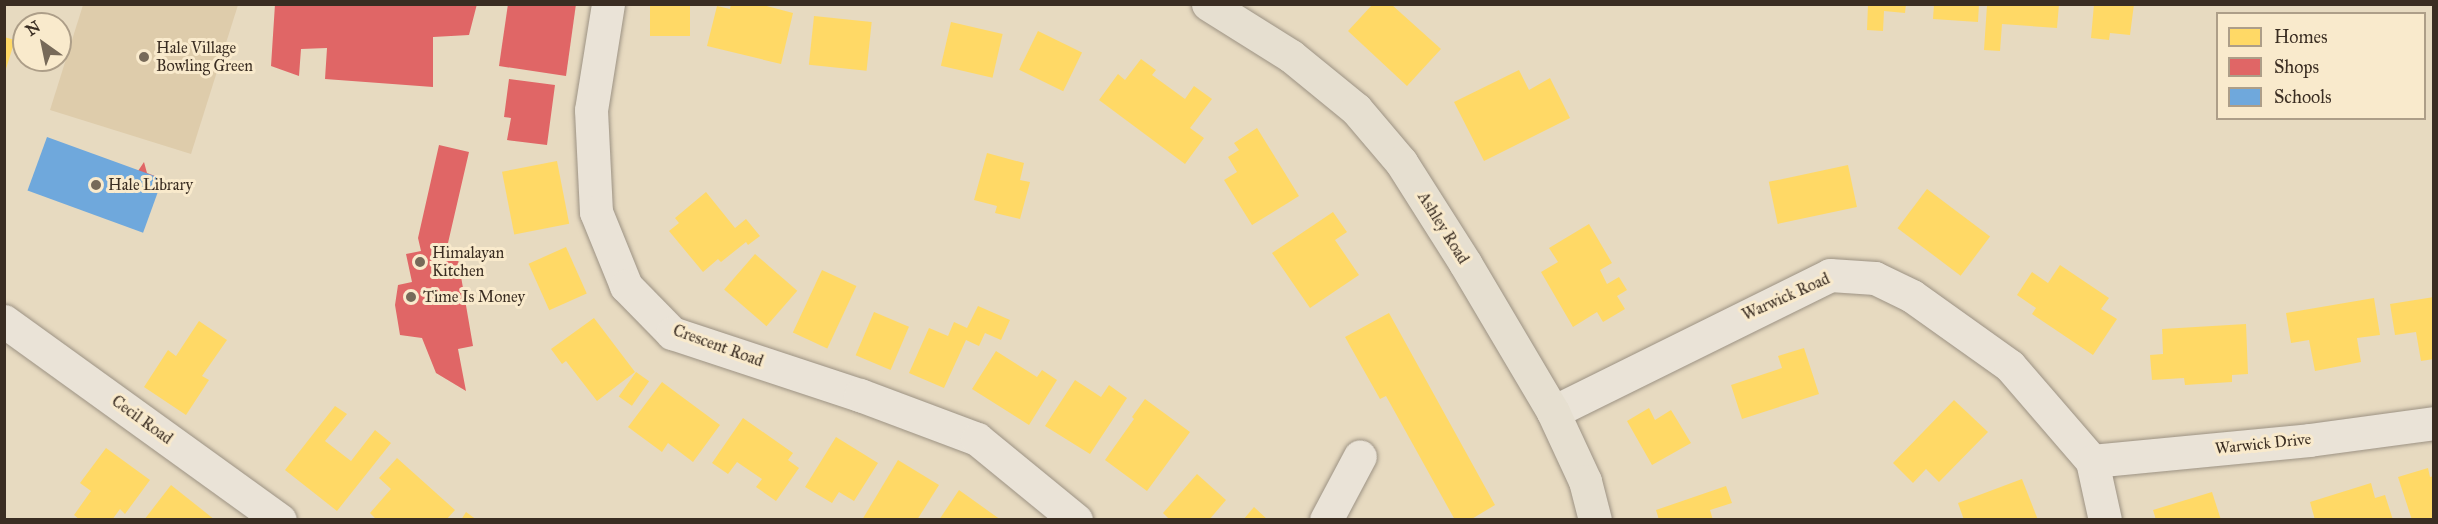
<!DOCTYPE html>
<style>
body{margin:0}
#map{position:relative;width:2438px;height:524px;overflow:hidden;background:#e7dac0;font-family:"IM FELL Great Primer",serif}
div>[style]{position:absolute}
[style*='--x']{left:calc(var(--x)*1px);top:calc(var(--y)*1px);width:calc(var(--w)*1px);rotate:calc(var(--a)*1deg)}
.green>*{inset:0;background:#deccab}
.homes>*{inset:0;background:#ffd966;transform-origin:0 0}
.shops>*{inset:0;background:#e06666}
.schools>*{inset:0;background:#6fa8dc;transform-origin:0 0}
.roads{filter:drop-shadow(0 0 2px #9c9283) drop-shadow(0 0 2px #9c9283)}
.minor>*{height:33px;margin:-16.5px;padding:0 16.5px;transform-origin:16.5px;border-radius:16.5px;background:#eae3d7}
.major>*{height:33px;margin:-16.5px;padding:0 16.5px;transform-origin:16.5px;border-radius:16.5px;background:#e6dfd0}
.dots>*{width:16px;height:16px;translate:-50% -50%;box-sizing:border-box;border:3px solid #f9eacc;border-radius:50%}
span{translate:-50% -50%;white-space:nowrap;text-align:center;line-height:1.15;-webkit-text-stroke:6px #f9eacc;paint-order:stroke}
.poi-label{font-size:16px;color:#3a2d22}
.left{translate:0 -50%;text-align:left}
.street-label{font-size:16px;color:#3a2d22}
.frame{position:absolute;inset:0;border:6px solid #3a2d22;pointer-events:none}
.legend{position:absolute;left:2216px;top:12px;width:210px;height:108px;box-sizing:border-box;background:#f9eacc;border:2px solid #ad9e88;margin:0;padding:8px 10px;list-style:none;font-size:18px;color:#3a2d22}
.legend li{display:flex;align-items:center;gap:12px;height:30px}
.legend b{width:30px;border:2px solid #ad9e88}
.north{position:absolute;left:12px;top:12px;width:60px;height:60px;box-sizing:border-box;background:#f9eacc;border:2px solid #ad9e88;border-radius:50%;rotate:327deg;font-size:16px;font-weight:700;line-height:24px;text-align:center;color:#3a2d22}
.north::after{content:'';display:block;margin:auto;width:21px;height:27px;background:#776a59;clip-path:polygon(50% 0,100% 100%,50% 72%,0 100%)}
</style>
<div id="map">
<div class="green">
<i style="clip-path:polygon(83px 5px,238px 5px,191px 154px,50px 110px)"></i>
</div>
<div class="homes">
<i style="left:650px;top:4px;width:40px;height:32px"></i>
<i style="clip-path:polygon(731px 4px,759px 4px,793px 13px,781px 64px,707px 46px,717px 6px,730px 9px)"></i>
<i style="clip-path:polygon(1868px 4px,1906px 4px,1905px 13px,1884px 11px,1883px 31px,1867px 30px)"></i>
<i style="clip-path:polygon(1934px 4px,1979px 4px,1978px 22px,1933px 19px)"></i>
<i style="clip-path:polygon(2003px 4px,2059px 4px,2057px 28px,2002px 24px,2000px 51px,1984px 50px,1987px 5px)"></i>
<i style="clip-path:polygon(2094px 4px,2134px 4px,2130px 35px,2110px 33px,2109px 40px,2091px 38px)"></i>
<i style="clip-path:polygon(1372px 5px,1392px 5px,1441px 49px,1407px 86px,1348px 31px)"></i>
<i style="left:814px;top:16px;width:58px;height:49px;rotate:6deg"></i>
<i style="left:951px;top:22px;width:53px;height:45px;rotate:13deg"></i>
<i style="left:1038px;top:31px;width:49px;height:43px;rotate:26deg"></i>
<i style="clip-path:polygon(4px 37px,15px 40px,5px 72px,4px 72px)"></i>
<i style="clip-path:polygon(1141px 59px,1156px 70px,1152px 75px,1185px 99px,1194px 86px,1212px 99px,1190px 128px,1204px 138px,1185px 164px,1099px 100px,1118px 74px,1125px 80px)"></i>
<i style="clip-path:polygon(1519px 70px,1529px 90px,1550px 78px,1570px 118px,1484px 161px,1454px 102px)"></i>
<i style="clip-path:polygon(1257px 128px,1299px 196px,1252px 225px,1224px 180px,1237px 172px,1228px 157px,1239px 150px,1234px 143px)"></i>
<i style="clip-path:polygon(987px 153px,1024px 163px,1020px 180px,1030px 182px,1020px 219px,995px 213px,997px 206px,974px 200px)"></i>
<i style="left:557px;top:161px;width:64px;height:56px;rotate:79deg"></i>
<i style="left:1848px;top:165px;width:43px;height:81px;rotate:78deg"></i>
<i style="left:1927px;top:189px;width:79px;height:49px;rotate:37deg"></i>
<i style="clip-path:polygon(706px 192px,735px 228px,746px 219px,760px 236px,748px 245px,746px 242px,721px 262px,718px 259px,703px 272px,669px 231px,679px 223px,675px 218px)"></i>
<i style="clip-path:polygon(1333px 212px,1347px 232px,1335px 240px,1359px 275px,1310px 308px,1272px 253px)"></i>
<i style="clip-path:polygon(1589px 224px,1612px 263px,1600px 270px,1607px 284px,1619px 277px,1627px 290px,1617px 296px,1625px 309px,1603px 322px,1597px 312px,1573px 327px,1541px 272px,1558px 262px,1549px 248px)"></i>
<i style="left:566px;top:247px;width:51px;height:41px;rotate:66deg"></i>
<i style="left:755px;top:254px;width:56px;height:47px;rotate:41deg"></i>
<i style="clip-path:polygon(2060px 265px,2109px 298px,2101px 309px,2117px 319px,2093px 355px,2032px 314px,2036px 308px,2017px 295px,2032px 272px,2048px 283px)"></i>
<i style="left:822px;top:270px;width:38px;height:69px;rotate:25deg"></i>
<i style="clip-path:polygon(2434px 297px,2434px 359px,2421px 361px,2416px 332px,2395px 335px,2390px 304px)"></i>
<i style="clip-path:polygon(2374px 298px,2380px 335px,2357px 338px,2361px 362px,2315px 371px,2309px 340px,2291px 343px,2286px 313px)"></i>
<i style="clip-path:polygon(978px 306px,1010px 320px,1001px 340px,985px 333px,979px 346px,966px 340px,944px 388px,909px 373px,929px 328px,948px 336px,954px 322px,967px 328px)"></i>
<i style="left:874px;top:312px;width:38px;height:47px;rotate:23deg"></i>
<i style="clip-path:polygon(1389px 313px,1495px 505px,1470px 520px,1455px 520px,1386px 396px,1380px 399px,1345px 337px)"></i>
<i style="clip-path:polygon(594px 318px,635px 372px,597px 401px,566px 361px,562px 364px,551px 349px)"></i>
<i style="clip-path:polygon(199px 321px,227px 340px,202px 376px,209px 380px,186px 415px,144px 387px,168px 350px,176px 356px)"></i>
<i style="clip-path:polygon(2246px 324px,2248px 374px,2232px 375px,2232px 382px,2185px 385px,2184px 378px,2152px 380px,2150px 355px,2163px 354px,2162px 329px)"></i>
<i style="clip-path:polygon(1804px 348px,1819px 394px,1742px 419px,1731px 385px,1782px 368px,1778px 356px)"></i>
<i style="clip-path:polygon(996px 351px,1037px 377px,1042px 370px,1057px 380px,1029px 425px,972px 389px)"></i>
<i style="left:636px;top:372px;width:16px;height:30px;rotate:35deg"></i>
<i style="clip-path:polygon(1075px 380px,1101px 397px,1109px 385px,1127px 398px,1090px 454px,1045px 426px)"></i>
<i style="clip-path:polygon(662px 382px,720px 425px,693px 462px,668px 443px,662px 452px,628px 427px)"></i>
<i style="clip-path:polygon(1145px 399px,1190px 432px,1147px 491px,1105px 460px,1134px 419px,1132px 417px)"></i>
<i style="clip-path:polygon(1954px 400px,1988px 432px,1939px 482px,1926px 469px,1913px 483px,1893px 463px)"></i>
<i style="clip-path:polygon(335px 406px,347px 414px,325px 441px,351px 461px,375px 430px,391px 443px,337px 511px,285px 470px)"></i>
<i style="clip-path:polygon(1649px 408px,1655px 420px,1671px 410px,1691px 443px,1652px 465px,1627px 421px)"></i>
<i style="clip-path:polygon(743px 418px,793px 453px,788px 460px,799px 468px,776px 501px,756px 487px,762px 479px,737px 462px,728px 474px,712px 463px)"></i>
<i style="clip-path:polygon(836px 437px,878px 463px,854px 501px,839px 492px,832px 503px,805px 487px)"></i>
<i style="clip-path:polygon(106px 448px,150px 480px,125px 514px,120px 509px,112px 520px,80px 520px,74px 515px,91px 491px,80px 483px)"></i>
<i style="clip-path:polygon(397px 458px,455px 510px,446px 520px,377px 520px,370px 513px,391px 489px,379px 478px)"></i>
<i style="clip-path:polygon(898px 460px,939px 485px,917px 520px,862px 520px)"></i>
<i style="clip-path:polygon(2428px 468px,2430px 477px,2434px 476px,2434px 520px,2412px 520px,2398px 477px)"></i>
<i style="clip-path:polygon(1197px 474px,1226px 500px,1209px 520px,1170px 520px,1163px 513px)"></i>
<i style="clip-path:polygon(2022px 479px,2038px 520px,1964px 520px,1958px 503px)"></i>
<i style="clip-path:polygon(2371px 483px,2375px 498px,2385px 495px,2393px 520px,2315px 520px,2310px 502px)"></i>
<i style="clip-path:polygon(171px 485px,215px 520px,144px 520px)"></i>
<i style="clip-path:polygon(1726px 486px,1732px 503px,1710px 510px,1713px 520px,1659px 520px,1656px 510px)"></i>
<i style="clip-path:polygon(959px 490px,1001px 520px,939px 520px)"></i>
<i style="clip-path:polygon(2212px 492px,2221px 520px,2156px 520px,2153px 510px)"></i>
<i style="clip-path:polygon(1254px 507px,1268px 520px,1243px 520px)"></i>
<i style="clip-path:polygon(466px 512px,477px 520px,461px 520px)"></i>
</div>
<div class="shops">
<i style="clip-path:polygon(275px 4px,477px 4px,469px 35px,433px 37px,433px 87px,325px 79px,327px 48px,301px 49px,299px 76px,271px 66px)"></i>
<i style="clip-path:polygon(508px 4px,576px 4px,566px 76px,499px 66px)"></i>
<i style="clip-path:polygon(509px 79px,555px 85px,547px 145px,507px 140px,511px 118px,504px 117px)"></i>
<i style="clip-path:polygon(439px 145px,469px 152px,445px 256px,458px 259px,473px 346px,458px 349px,466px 391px,436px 373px,422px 338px,400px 335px,395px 305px,398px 285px,412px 282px,406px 254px,421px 251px,418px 238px)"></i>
<i style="clip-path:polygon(144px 162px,147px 173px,163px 179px,158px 192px,130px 183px)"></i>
</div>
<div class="schools">
<i style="left:47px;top:137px;width:123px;height:57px;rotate:20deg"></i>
</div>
<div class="roads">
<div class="minor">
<i style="--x:608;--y:4;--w:107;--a:99.1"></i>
<i style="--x:591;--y:110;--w:102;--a:87.2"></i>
<i style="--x:596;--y:212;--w:80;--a:67.9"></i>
<i style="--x:626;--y:286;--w:66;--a:45.6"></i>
<i style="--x:672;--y:333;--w:198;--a:18.3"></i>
<i style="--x:860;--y:395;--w:125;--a:20.6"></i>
<i style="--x:977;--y:439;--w:128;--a:39.3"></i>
<i style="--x:4;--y:321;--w:340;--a:35.8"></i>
<i style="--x:1553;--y:412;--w:309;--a:-26.3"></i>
<i style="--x:1830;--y:275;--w:45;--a:3.8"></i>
<i style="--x:1875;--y:278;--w:41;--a:25.9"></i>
<i style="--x:1912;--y:296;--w:120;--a:35.5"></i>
<i style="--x:2010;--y:366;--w:125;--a:49.2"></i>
<i style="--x:2092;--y:461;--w:60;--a:77.6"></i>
<i style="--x:2092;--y:461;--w:218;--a:-5.5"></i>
<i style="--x:2309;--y:440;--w:126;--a:-7.7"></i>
<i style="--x:1326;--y:520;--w:72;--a:-62"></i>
</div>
<div class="major">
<i style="--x:1208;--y:4;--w:98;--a:32.1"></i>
<i style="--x:1291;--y:56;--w:84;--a:39.2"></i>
<i style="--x:1356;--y:109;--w:70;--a:49.7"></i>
<i style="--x:1401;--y:162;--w:120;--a:57.6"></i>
<i style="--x:1465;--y:263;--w:173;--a:59.4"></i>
<i style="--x:1553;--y:412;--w:76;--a:65.1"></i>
<i style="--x:1585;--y:481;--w:40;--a:75.6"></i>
</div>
</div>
<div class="dots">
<i style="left:144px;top:57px;background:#776a59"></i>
<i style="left:96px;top:185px;background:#776a59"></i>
<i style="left:420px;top:262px;background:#776a59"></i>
<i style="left:411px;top:297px;background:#776a59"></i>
</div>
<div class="poi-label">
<span class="left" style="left:156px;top:57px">Hale Village<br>Bowling Green</span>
<span class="left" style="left:108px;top:185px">Hale Library</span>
<span class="left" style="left:432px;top:262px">Himalayan<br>Kitchen</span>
<span class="left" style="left:423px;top:297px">Time Is Money</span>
</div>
<div class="street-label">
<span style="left:1443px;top:228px;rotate:58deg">Ashley Road</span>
<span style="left:1786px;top:297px;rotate:-24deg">Warwick Road</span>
<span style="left:718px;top:346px;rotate:20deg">Crescent Road</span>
<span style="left:142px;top:420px;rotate:36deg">Cecil Road</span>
<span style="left:2263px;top:444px;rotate:-6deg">Warwick Drive</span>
</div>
<div class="frame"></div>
<ul class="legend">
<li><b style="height:16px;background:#ffd966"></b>Homes</li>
<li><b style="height:16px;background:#e06666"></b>Shops</li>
<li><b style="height:16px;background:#6fa8dc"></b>Schools</li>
</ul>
<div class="north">N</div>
</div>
